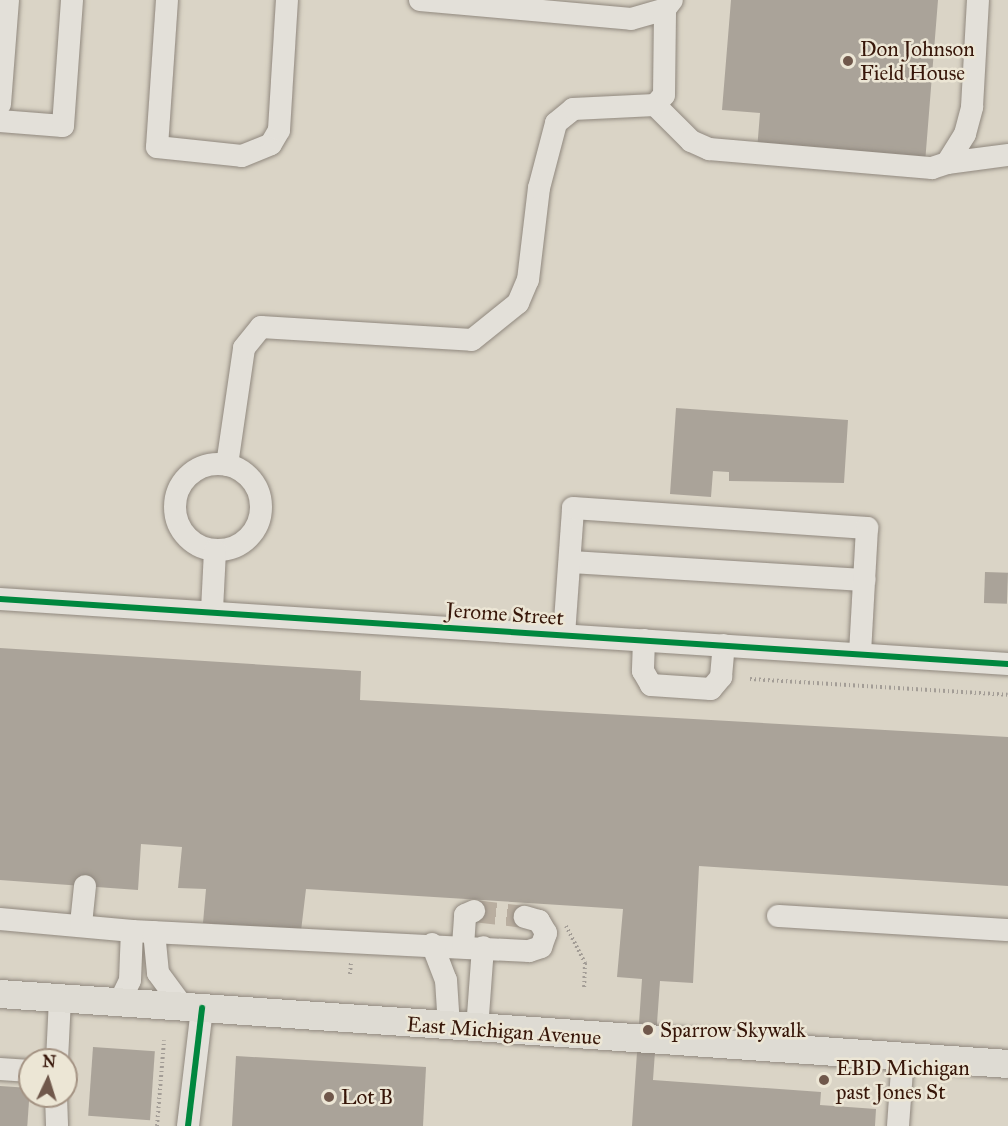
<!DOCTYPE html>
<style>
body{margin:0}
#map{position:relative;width:1008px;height:1126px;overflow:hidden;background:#dad4c6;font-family:"IM FELL Great Primer",serif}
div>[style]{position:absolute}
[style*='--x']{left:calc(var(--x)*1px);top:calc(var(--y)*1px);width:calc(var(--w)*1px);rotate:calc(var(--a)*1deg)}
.building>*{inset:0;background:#aaa399;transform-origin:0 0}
.minor-tunnel>*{height:22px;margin-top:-11px;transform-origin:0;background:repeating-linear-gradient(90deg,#b9aea0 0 22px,transparent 0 33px)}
.path>*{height:4px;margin-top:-2px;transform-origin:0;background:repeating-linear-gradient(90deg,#a39d96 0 1.5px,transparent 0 4.5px)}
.roads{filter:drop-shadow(0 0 2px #90887e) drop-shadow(0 0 2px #90887e)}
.minor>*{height:22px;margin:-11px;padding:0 11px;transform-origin:11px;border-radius:11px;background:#e3e0d9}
.minor>.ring{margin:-11px;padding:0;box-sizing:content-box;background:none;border:22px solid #e3e0d9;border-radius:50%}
.major>*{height:28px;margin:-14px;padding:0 14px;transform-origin:14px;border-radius:14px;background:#dedbd3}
.cycleway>*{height:6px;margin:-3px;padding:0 3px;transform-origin:3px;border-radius:3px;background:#00873e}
.dots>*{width:16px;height:16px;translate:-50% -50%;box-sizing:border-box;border:3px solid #ece6d5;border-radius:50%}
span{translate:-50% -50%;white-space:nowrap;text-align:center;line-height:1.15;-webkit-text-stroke:5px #ece6d5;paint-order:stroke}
.poi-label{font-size:21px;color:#371609}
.left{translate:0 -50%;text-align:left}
.street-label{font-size:21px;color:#371609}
.north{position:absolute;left:18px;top:1048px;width:60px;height:60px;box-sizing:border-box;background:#ece6d5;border:2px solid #a49383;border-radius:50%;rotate:4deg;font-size:16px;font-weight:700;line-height:24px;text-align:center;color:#371609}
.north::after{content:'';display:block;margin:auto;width:21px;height:27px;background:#70584b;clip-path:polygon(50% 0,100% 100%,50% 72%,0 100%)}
</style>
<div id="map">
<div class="building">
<i style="clip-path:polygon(731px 0,938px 0,925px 163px,757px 150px,760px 113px,722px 110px)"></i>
<i style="clip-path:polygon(676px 408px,848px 420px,844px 483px,729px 481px,729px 472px,713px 471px,711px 497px,670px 494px)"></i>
<i style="left:985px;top:572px;width:23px;height:31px;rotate:2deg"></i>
<i style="clip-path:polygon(0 648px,361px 671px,360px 700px,1008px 737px,1008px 886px,699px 866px,693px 983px,660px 981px,653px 1080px,821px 1092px,820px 1105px,876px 1109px,875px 1126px,632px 1126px,642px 979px,617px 977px,623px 909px,306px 889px,301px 931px,203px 923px,206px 889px,178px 888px,182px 847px,141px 844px,138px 890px,0 880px)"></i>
<i style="left:93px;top:1047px;width:62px;height:69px;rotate:4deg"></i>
<i style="clip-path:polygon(236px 1056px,426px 1067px,423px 1126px,232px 1126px)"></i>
<i style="left:0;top:1086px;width:30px;height:40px;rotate:4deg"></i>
</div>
<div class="minor-tunnel">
<i style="--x:474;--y:911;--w:51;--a:6.7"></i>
</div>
<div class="path">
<i style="--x:750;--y:679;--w:258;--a:3.5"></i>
<i style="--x:566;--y:926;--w:42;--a:62.8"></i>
<i style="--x:585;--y:963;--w:27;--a:92"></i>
<i style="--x:350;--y:974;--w:11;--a:-85"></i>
<i style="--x:157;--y:1126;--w:86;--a:-85.3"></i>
</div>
<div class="roads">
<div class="minor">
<i style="--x:167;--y:0;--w:147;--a:93.9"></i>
<i style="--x:157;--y:147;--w:85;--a:6"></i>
<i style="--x:242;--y:156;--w:31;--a:-22"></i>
<i style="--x:271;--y:144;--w:16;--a:-60"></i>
<i style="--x:279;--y:130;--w:130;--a:-86.5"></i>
<i style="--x:420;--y:0;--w:212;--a:5.1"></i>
<i style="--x:631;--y:19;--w:35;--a:-16"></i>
<i style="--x:665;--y:9;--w:11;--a:-52"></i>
<i style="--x:0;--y:104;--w:104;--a:-85.6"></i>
<i style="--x:655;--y:105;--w:51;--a:45"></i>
<i style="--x:691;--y:141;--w:20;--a:24"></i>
<i style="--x:709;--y:149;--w:224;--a:4.9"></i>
<i style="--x:932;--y:168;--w:16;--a:-18"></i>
<i style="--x:947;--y:163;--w:34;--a:-58"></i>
<i style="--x:965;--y:134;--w:28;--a:-75"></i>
<i style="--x:972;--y:107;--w:107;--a:-86.8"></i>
<i style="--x:0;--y:121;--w:63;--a:4.5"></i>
<i style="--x:63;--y:126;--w:126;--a:-85.9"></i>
<i style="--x:947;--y:163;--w:62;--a:-7.5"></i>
<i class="ring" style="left:175px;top:464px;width:64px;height:64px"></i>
<i style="--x:227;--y:465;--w:118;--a:-81.7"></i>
<i style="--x:244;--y:348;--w:27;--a:-51"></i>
<i style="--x:261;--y:327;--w:211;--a:3.5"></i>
<i style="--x:472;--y:340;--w:59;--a:-38.8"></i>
<i style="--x:518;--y:303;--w:25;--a:-67"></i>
<i style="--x:528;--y:280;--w:93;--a:-83.2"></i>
<i style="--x:539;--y:188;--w:67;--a:-75.3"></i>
<i style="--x:556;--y:123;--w:22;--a:-39"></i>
<i style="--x:573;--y:109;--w:82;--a:-2.8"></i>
<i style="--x:655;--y:105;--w:13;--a:-48"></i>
<i style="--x:664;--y:95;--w:86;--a:-89.3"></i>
<i style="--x:570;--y:562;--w:295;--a:3.5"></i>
<i style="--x:0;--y:599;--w:1010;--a:3.69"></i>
<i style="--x:212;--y:610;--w:60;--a:-87.1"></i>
<i style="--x:564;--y:635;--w:127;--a:-85.9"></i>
<i style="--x:573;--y:508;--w:295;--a:3.9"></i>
<i style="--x:867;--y:528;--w:126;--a:93.2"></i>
<i style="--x:644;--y:640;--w:31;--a:92"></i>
<i style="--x:643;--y:671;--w:16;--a:60"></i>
<i style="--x:651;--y:685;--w:60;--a:3.8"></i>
<i style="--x:711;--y:689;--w:16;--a:-50"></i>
<i style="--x:721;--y:677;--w:32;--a:-85"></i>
<i style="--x:778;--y:916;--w:230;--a:3.5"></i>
<i style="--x:0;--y:919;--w:133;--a:5.2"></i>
<i style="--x:132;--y:931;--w:398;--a:2.9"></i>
<i style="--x:529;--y:951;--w:13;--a:-18"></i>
<i style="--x:541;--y:947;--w:15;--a:-70"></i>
<i style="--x:546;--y:933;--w:14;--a:-120"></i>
<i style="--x:539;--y:921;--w:15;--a:-164"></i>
<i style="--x:81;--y:924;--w:38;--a:-84"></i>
<i style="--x:154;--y:932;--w:41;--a:84.4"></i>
<i style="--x:158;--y:973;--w:42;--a:53.7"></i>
<i style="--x:432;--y:944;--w:39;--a:69"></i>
<i style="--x:446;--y:980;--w:47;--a:86.3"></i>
<i style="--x:463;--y:946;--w:31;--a:-86"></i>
<i style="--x:465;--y:915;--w:10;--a:-24"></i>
<i style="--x:119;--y:1003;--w:25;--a:-64"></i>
<i style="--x:130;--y:980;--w:49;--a:-87.7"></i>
<i style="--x:477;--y:1029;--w:82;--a:-85.8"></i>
<i style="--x:57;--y:1060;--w:61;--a:-87.2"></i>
<i style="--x:0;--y:1069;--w:30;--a:4"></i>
<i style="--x:56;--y:1096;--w:30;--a:88"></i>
<i style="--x:188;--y:1126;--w:119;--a:-83.2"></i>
<i style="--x:898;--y:1126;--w:69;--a:-85.9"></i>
</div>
<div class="major">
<i style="--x:0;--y:994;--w:1010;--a:3.97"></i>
</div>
</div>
<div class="cycleway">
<i style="--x:0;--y:599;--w:1010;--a:3.69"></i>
<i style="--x:188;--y:1126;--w:119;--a:-83.2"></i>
</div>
<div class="dots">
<i style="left:848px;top:61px;background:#70584b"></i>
<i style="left:648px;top:1030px;background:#70584b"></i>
<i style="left:824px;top:1080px;background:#70584b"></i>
<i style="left:329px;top:1097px;background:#70584b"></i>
</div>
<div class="poi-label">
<span class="left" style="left:860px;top:61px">Don Johnson<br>Field House</span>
<span class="left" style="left:660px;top:1030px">Sparrow Skywalk</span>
<span class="left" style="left:836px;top:1080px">EBD Michigan<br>past Jones St</span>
<span class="left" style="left:341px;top:1097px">Lot B</span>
</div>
<div class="street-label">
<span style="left:505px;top:614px;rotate:4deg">Jerome Street</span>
<span style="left:504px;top:1031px;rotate:4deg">East Michigan Avenue</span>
</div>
<div class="north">N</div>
</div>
